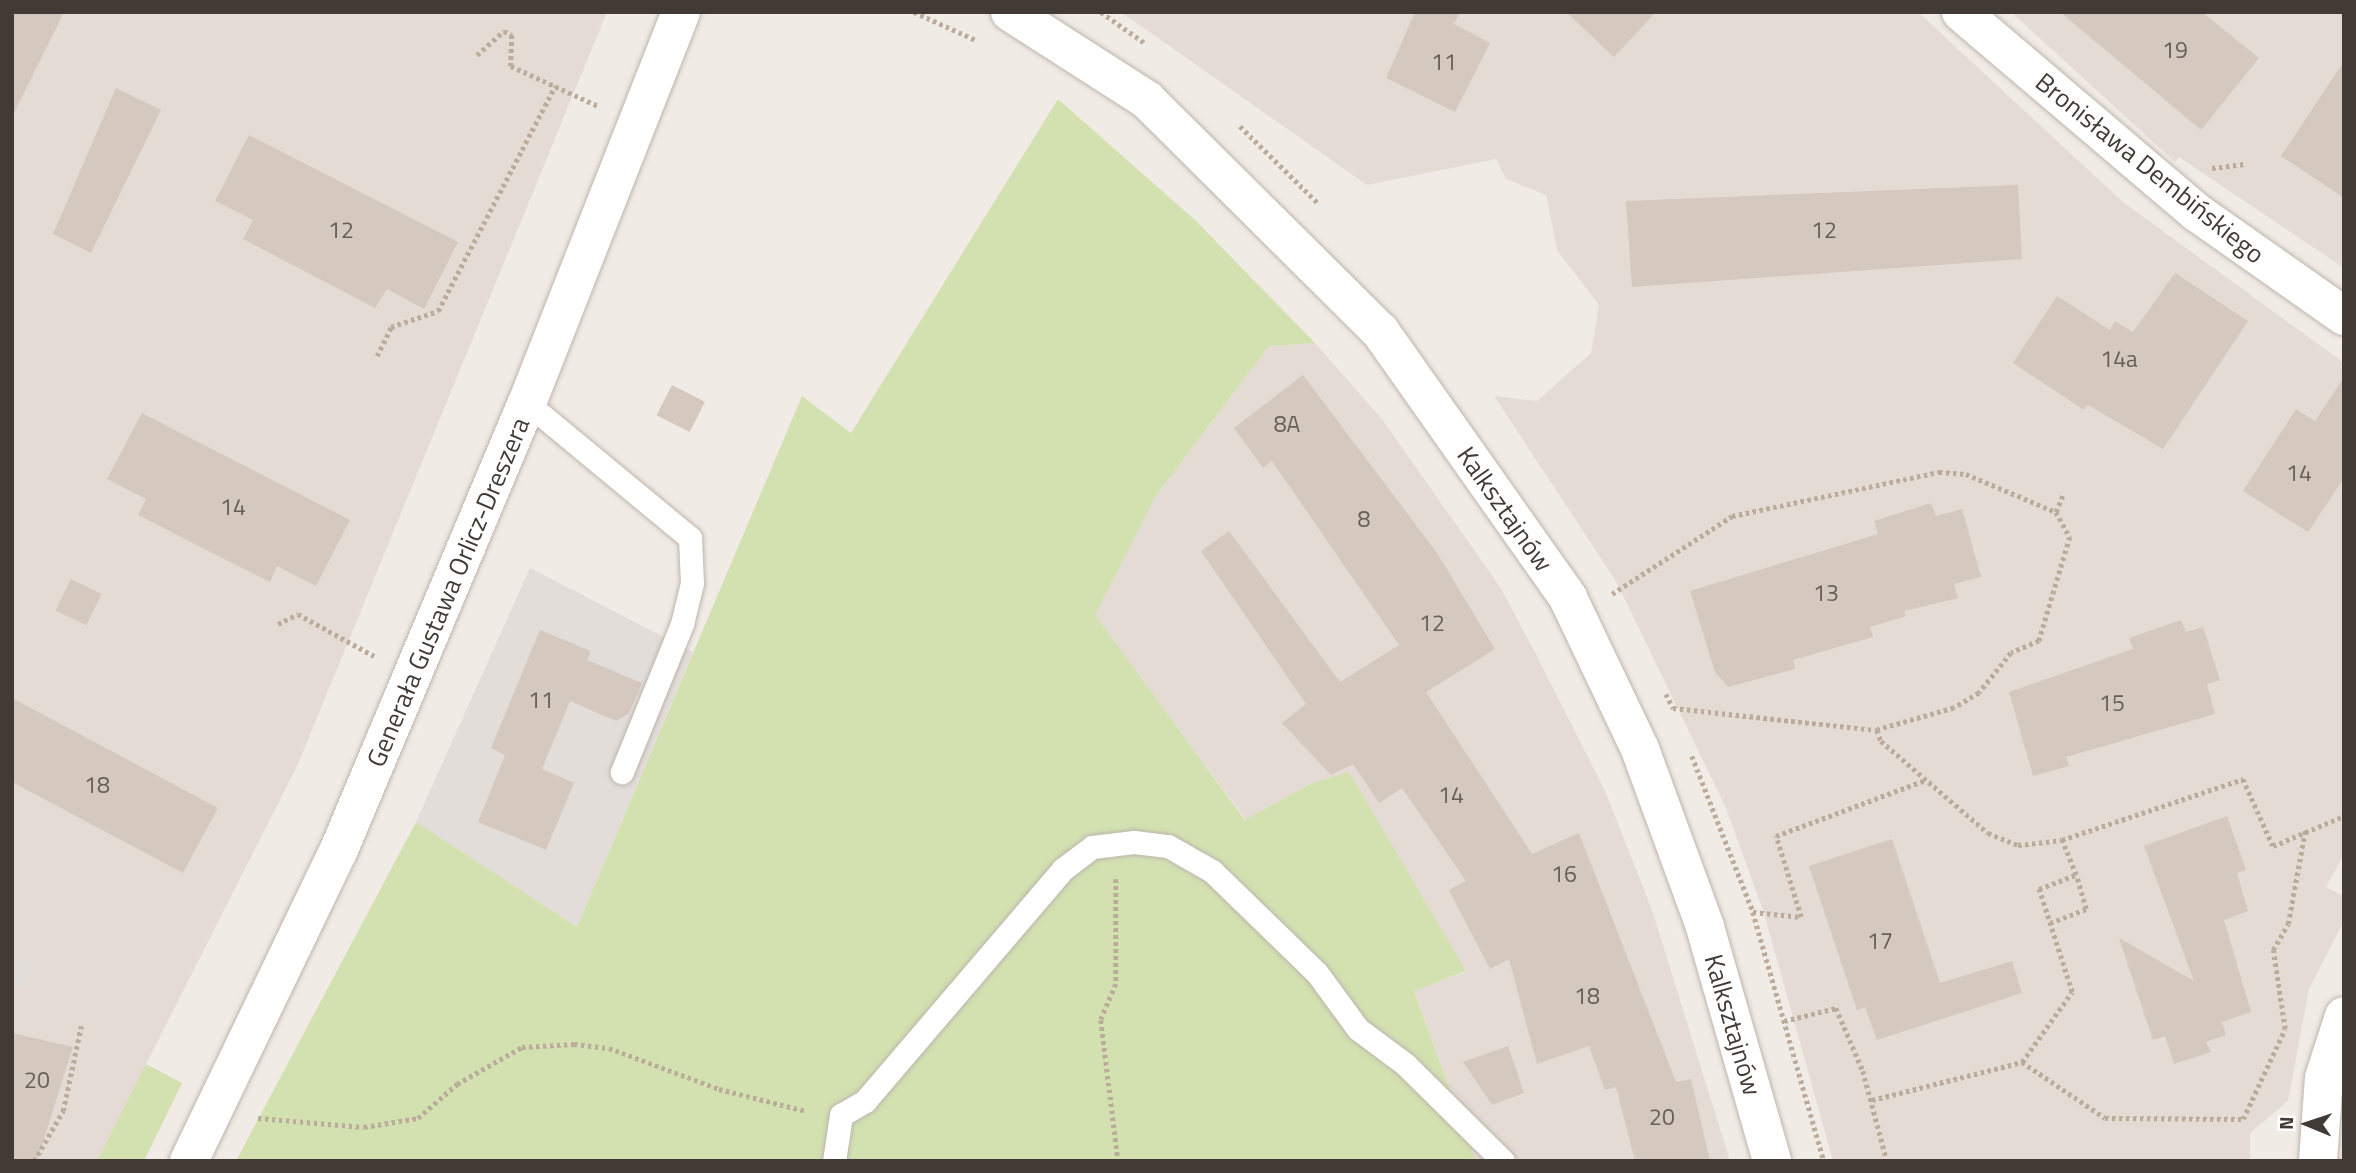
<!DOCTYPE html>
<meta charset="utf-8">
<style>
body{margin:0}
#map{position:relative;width:2356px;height:1173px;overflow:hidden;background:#f1ebe5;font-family:"Titillium Web",sans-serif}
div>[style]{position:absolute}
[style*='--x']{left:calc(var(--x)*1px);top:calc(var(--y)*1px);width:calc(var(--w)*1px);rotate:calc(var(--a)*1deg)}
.residential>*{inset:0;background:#e4dcd4}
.industrial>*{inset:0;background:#e3ddda}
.green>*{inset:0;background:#d3e1b1}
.parking>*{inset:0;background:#dfdcda}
.building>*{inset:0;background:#d4c8bf;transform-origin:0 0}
.path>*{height:4.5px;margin-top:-2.25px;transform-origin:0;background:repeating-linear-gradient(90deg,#bbab9b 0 3.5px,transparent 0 7px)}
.roads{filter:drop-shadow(0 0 2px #beb5ac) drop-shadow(0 0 2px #beb5ac)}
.lane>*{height:23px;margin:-11.5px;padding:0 11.5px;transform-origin:11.5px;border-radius:11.5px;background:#fff}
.street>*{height:38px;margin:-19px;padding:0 19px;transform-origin:19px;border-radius:19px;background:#fff}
span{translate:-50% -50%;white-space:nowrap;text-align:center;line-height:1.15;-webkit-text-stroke:5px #fff;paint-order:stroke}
.number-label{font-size:23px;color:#665e58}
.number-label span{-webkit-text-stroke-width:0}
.street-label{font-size:26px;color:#423b35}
.frame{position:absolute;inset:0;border:14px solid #423b35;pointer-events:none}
.north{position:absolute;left:2272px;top:1089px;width:70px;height:70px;-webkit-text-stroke:5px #fff;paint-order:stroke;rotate:272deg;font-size:19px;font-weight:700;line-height:28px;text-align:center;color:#423b35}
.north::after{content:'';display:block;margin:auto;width:24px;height:32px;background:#423b35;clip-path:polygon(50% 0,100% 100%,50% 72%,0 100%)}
</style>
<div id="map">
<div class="residential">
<i style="clip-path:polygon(12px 12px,607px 12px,298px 764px,97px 1161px,12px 1161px)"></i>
<i style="clip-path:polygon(1121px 12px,1918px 12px,2123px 202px,2344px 363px,2344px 854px,2326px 887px,2344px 896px,2344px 921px,2309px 989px,2288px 1101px,2250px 1133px,2250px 1161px,1833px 1161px,1764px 913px,1726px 808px,1616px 581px,1494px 396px,1537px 401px,1591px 353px,1599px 305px,1557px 250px,1546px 195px,1506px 179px,1496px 159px,1367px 185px)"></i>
<i style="clip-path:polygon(2011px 12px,2344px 12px,2344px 268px,2179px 157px,2175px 162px)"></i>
<i style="clip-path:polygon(1315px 343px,1382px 419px,1500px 587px,1538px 658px,1606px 793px,1653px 913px,1730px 1161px,1476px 1161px,1414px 990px,1466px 972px,1310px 784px,1246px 820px,1094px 615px,1155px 497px,1269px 346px)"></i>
</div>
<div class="industrial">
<i style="clip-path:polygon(530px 568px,693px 652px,577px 927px,416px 822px)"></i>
</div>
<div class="green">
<i style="clip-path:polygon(1058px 99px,1196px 221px,1315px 343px,1269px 346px,1155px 497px,1095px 615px,1245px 820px,1310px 784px,1349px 772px,1466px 971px,1414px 991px,1476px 1161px,236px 1161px,416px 822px,577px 927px,802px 396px,851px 433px)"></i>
<i style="clip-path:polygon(146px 1064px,182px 1083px,144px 1161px,97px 1161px)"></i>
</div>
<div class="parking">
<i style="clip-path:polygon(12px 954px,34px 966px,23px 988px,12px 984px)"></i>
</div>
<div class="building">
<i style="clip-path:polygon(12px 12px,64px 12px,12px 117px)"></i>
<i style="clip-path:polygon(1415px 12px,1460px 12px,1454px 24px,1490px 43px,1455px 112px,1386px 78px)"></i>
<i style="clip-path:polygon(1566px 12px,1656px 12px,1614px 57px)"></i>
<i style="clip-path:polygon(2060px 12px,2202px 12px,2259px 58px,2201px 130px)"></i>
<i style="clip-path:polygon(2344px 61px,2344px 198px,2281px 156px)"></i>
<i style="clip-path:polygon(116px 88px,161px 110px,91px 253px,53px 234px)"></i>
<i style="clip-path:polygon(249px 135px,458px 242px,424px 309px,387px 289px,375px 308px,243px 239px,253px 220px,215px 201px)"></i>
<i style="clip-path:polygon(2018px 185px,2022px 259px,1632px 287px,1626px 201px)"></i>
<i style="clip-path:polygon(2175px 273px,2248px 321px,2163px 449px,2088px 405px,2084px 410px,2013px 363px,2057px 296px,2110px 330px,2115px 321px,2133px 332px)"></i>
<i style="clip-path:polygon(1303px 375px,1437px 553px,1495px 649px,1426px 692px,1532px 854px,1579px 833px,1676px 1082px,1691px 1079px,1710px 1161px,1635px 1161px,1616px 1087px,1605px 1090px,1589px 1046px,1537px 1064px,1509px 959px,1490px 969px,1449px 890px,1466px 881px,1402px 788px,1379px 803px,1353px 764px,1331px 775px,1282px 723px,1306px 704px,1201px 551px,1229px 531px,1340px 682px,1399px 645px,1272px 461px,1263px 468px,1234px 428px)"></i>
<i style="clip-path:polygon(2344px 377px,2344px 478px,2308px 532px,2243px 491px,2296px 409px,2315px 421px)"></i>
<i style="left:672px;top:385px;width:37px;height:34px;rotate:27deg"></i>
<i style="clip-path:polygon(142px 413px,350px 520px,316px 586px,277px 566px,270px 582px,138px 515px,146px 499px,107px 479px)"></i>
<i style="clip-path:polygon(1931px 503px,1936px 516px,1962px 509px,1981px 577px,1954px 584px,1958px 598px,1904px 611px,1906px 616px,1870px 627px,1873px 637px,1793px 660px,1795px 669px,1728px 687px,1715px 672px,1690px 591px,1878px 534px,1874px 521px)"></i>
<i style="left:71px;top:579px;width:34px;height:35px;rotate:26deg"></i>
<i style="clip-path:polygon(2181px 620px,2186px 632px,2203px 627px,2220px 680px,2207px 684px,2215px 714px,2066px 757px,2069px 766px,2033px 776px,2009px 692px,2133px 649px,2129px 638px)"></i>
<i style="clip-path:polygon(540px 630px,591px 651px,587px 660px,642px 683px,629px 713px,616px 721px,570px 701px,542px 769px,574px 783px,546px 850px,478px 822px,505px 755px,491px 748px)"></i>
<i style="clip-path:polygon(12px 698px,218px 808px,183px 873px,12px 782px)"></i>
<i style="clip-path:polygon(2227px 816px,2246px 870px,2237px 873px,2248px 911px,2224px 920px,2251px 1012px,2222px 1022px,2226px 1035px,2206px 1042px,2211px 1052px,2174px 1064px,2165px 1036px,2153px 1040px,2119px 938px,2194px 981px,2144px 846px)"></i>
<i style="clip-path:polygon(1892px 839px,1940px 983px,2012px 961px,2022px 993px,1877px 1040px,1865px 1007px,1857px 1010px,1809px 866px)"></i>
<i style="clip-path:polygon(12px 1033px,73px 1047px,37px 1161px,12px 1161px)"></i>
<i style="clip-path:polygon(1508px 1046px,1524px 1093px,1492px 1105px,1463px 1062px)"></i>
</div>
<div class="path">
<i style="--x:914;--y:12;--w:68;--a:24.3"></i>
<i style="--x:1101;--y:12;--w:55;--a:35.4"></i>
<i style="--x:477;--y:55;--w:36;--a:-42"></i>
<i style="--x:504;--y:31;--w:9;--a:27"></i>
<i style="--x:512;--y:35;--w:31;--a:92"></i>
<i style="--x:511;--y:66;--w:96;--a:24.7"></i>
<i style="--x:1240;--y:126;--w:110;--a:44.6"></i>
<i style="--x:2212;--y:168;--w:35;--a:-7"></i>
<i style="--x:377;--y:356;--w:32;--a:-64"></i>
<i style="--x:391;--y:327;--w:50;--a:-18.8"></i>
<i style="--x:438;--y:311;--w:254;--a:-62.5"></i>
<i style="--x:2056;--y:512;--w:18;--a:-68"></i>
<i style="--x:1612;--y:594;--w:143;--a:-33"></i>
<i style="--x:1732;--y:516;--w:212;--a:-12"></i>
<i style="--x:1939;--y:472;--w:27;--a:4"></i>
<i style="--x:1966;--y:474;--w:98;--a:22.9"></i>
<i style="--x:2056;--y:512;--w:29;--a:61"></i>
<i style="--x:2070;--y:537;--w:109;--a:106.6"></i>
<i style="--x:2039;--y:641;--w:30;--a:157"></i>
<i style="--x:2011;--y:653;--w:51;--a:128.7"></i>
<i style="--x:1979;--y:693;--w:29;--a:149"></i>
<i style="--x:1954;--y:708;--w:80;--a:164.1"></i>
<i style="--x:1877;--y:730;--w:12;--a:70"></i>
<i style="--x:1881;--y:741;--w:141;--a:40.7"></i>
<i style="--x:1988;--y:833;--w:32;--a:22"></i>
<i style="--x:2018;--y:845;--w:44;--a:-6.5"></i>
<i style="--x:278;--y:624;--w:22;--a:-27"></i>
<i style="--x:298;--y:614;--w:87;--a:28.9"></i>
<i style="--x:1666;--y:694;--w:16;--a:63"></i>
<i style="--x:1673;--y:708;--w:205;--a:6.2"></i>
<i style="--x:1692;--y:756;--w:168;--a:68.6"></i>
<i style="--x:1753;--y:912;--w:48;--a:5.9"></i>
<i style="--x:1801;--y:917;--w:85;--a:-107.2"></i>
<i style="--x:1776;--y:836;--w:160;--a:-20.5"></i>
<i style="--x:1116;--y:879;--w:105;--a:90"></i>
<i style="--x:1116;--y:984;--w:39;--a:113"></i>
<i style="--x:1101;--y:1020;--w:142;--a:83.1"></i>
<i style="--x:1753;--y:912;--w:259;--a:74.1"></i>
<i style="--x:2050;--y:923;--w:39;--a:-21"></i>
<i style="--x:2086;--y:909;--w:35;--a:-106"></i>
<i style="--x:1784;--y:1021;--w:54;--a:-14"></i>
<i style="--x:1836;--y:1008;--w:69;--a:66.8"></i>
<i style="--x:1863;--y:1071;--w:93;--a:75.1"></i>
<i style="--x:2022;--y:1062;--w:100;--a:34"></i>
<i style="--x:2105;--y:1118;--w:138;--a:0.4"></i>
<i style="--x:2243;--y:1119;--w:99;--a:-65"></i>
<i style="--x:2285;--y:1029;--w:80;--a:-98.6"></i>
<i style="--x:2273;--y:950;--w:30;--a:-60"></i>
<i style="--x:2288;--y:924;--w:95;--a:-79.6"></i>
<i style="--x:1872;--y:1100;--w:155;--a:-14.2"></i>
<i style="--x:2022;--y:1062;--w:86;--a:-54.5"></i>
<i style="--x:2072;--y:992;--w:108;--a:-107.8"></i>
<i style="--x:2039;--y:889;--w:40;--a:-21"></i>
<i style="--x:2076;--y:875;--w:38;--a:-112"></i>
<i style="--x:2062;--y:840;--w:191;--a:-18.6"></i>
<i style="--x:2243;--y:779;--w:73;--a:65.9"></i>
<i style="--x:2273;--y:846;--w:77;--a:-22.9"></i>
<i style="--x:258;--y:1118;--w:106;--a:4.9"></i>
<i style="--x:364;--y:1127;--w:55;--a:-9.5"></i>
<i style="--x:418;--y:1118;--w:52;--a:-41.1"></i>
<i style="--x:457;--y:1084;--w:75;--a:-29.6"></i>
<i style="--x:522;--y:1047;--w:52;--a:-3.3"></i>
<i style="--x:574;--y:1044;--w:35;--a:7"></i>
<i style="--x:609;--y:1048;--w:117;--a:20.4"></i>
<i style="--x:719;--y:1089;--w:90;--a:14.2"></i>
<i style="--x:34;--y:1161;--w:58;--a:-59.9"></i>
<i style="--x:63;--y:1111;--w:87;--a:-78"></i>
</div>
<div class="roads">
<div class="lane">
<i style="--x:527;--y:403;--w:212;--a:39.6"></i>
<i style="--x:690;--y:538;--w:45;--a:87.5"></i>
<i style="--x:692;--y:583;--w:42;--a:103.7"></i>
<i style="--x:682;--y:624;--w:160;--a:112.1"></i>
<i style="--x:834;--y:1161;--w:47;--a:-81.3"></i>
<i style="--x:841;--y:1115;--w:28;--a:-30"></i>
<i style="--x:865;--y:1101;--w:305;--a:-49.5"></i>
<i style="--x:1063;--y:869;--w:36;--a:-37"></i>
<i style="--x:1092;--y:847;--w:42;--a:-6.8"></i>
<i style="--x:1134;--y:842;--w:34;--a:7"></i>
<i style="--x:1168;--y:846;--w:51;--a:29.6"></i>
<i style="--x:1212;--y:871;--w:146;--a:44.2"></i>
<i style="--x:1317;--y:973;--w:69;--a:53.8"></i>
<i style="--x:1358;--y:1029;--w:59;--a:36.7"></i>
<i style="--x:1405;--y:1064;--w:138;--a:44.7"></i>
</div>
<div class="street">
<i style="--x:1010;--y:12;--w:163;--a:32.7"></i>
<i style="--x:1147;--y:100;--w:328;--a:44.8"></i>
<i style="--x:1380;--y:331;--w:327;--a:54.8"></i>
<i style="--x:1568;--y:598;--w:167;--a:64.5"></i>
<i style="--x:1640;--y:749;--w:189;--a:69.9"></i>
<i style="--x:1705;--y:927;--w:243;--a:74"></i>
<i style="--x:1961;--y:12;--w:309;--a:40.4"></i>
<i style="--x:2196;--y:212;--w:181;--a:35.1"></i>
<i style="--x:189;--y:1161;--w:343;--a:-64.3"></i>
<i style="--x:338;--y:852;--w:487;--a:-67.2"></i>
<i style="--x:527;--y:403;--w:420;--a:-68.5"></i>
<i style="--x:2318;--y:1161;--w:83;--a:-85.9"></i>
<i style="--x:2324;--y:1078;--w:65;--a:-72.1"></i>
</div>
</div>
<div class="number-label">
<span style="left:2175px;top:50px">19</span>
<span style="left:1444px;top:62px">11</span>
<span style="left:341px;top:230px">12</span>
<span style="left:1824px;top:230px">12</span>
<span style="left:2119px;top:359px">14a</span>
<span style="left:1287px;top:424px">8A</span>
<span style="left:2299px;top:473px">14</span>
<span style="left:233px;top:507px">14</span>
<span style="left:1364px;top:519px">8</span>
<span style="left:1826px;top:593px">13</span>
<span style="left:1432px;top:623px">12</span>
<span style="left:541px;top:700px">11</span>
<span style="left:2112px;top:703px">15</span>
<span style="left:97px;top:785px">18</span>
<span style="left:1451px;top:795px">14</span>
<span style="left:1564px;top:874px">16</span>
<span style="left:1880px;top:941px">17</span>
<span style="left:1587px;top:996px">18</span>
<span style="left:37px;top:1080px">20</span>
<span style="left:1662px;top:1117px">20</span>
</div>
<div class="street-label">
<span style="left:2150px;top:168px;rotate:39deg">Bronisława Dembińskiego</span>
<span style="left:1505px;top:509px;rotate:55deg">Kalksztajnów</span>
<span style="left:448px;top:592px;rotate:-67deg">Generała Gustawa Orlicz-Dreszera</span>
<span style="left:1733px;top:1025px;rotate:74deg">Kalksztajnów</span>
</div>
<div class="frame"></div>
<div class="north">N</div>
</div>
